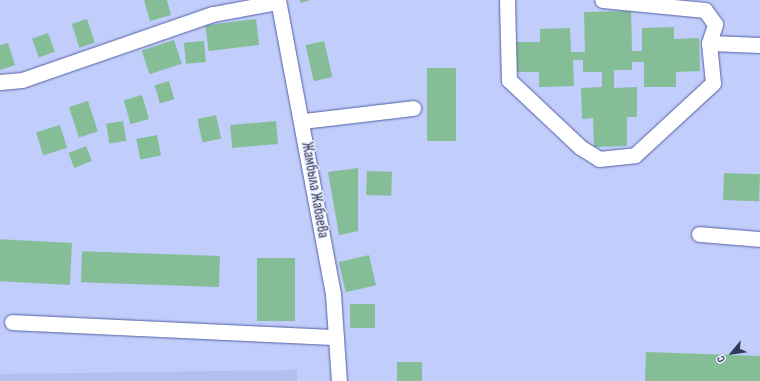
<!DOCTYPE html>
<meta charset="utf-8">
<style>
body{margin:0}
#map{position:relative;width:760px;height:381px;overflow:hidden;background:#c1cdfa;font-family:"Sofia Sans Condensed",sans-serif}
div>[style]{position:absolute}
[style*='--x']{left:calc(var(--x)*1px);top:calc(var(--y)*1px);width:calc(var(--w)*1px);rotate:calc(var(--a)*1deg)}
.built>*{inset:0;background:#b4bff0}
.building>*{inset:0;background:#84bd96;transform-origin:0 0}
.roads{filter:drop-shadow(0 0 1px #5460a4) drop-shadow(0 0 1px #5460a4)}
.minor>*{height:15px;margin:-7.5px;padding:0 7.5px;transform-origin:7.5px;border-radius:7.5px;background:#fff}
span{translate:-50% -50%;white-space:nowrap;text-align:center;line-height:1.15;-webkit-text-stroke:3px #ebefff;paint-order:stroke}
.street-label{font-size:15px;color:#333a58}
.north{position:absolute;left:712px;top:333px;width:40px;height:40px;-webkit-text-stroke:3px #ebefff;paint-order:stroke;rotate:241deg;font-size:11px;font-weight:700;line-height:16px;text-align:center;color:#333a58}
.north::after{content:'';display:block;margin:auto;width:14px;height:18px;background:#333a58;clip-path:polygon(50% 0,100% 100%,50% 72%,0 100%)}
</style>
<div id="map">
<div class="built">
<i style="clip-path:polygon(297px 370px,297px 381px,0 381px,0 374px)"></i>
</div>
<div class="building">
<i style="clip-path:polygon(144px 0,167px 0,171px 15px,150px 21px)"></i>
<i style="clip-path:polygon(300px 0,310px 0,301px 3px)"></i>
<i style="clip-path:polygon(631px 11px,632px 51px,642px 51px,642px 28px,674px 27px,674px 39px,699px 38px,700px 71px,676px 72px,676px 87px,644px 87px,644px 62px,632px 62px,632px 70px,614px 70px,614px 88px,637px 87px,637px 117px,627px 117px,627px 146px,594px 147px,593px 118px,582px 119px,581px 88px,602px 87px,602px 72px,583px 72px,583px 60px,573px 60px,574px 86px,539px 87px,539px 72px,517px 72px,516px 42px,540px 42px,540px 29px,570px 28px,571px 52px,585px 52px,584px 12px)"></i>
<i style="left:87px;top:19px;width:25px;height:16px;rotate:72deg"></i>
<i style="left:256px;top:19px;width:26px;height:51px;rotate:83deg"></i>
<i style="left:48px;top:33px;width:20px;height:17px;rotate:70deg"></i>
<i style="left:174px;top:40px;width:25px;height:34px;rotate:72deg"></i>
<i style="left:204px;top:41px;width:21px;height:20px;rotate:85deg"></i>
<i style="left:324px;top:41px;width:37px;height:19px;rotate:77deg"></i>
<i style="clip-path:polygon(8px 43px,15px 65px,0 70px,0 45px)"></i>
<i style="left:427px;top:68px;width:29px;height:73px"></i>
<i style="left:169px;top:81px;width:19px;height:15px;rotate:74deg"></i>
<i style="left:142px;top:95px;width:25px;height:19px;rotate:74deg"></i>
<i style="left:88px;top:101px;width:32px;height:20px;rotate:72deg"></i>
<i style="left:216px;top:115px;width:24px;height:19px;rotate:78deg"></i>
<i style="left:123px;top:121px;width:20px;height:17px;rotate:81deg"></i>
<i style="left:276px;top:121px;width:23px;height:46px;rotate:85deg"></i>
<i style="left:60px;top:125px;width:24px;height:25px;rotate:73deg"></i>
<i style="left:157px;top:135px;width:21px;height:21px;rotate:79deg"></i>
<i style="left:86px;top:146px;width:16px;height:19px;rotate:68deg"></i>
<i style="clip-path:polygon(358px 168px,358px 231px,339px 235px,328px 172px)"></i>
<i style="left:367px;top:171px;width:25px;height:24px;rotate:2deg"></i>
<i style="left:724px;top:173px;width:36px;height:27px;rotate:2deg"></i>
<i style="left:72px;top:243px;width:42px;height:72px;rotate:93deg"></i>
<i style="left:369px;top:255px;width:31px;height:31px;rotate:77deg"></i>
<i style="left:220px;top:256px;width:31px;height:138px;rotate:92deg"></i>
<i style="left:257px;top:258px;width:38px;height:63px"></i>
<i style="left:350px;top:304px;width:25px;height:24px"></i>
<i style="clip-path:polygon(646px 352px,760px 356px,760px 381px,645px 381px)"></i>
<i style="left:397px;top:362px;width:25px;height:19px"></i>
</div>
<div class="roads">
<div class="minor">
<i style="--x:278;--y:0;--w:299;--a:79.4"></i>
<i style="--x:333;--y:294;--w:87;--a:86.1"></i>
<i style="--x:507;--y:0;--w:80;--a:88.6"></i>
<i style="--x:509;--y:80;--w:98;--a:43.3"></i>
<i style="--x:580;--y:147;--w:22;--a:32"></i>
<i style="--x:599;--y:159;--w:36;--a:-6"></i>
<i style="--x:635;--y:155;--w:106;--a:-42.7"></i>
<i style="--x:713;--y:83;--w:40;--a:-95.7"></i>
<i style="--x:709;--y:43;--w:20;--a:-72"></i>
<i style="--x:715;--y:24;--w:17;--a:-126"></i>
<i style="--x:705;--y:10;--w:103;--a:-174.5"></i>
<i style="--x:709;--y:43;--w:51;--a:2.2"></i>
<i style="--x:0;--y:82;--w:22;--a:-5"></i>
<i style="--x:22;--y:80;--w:202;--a:-19.1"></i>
<i style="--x:213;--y:14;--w:66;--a:-10.5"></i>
<i style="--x:303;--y:121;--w:111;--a:-6.7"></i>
<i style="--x:699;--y:234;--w:61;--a:4.7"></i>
<i style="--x:12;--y:322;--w:324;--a:2.7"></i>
</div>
</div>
<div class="street-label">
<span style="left:315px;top:190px;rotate:80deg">Жамбыла Жабаева</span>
</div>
<div class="north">С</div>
</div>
